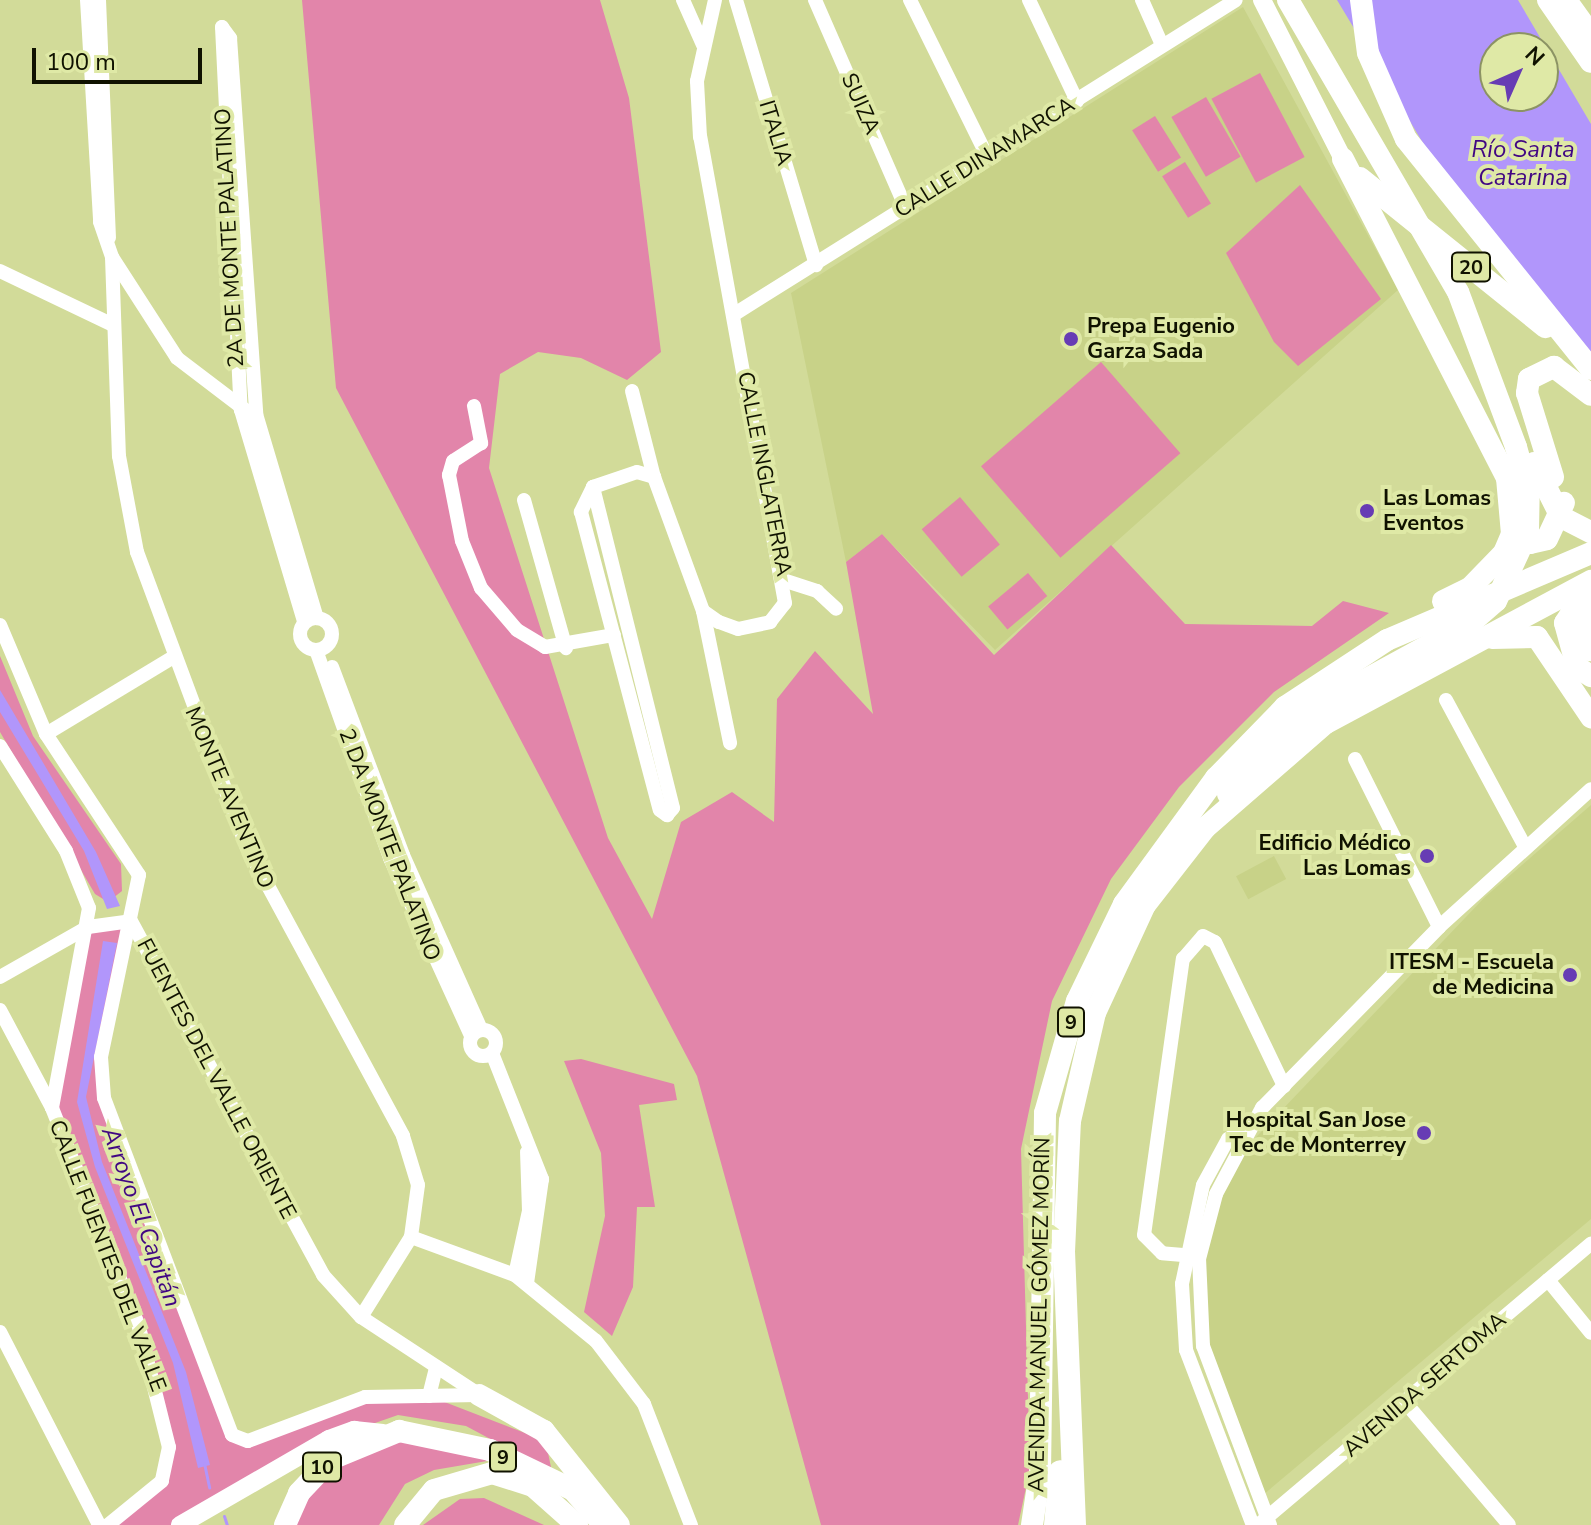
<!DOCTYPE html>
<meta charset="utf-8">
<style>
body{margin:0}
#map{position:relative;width:1591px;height:1525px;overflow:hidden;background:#d2db99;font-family:"Nunito Sans",sans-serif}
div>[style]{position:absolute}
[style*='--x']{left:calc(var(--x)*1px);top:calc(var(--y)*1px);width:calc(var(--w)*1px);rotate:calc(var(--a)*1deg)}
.built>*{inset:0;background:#c8d288;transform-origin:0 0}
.green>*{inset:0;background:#e285aa;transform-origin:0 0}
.water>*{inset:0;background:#b196fb}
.stream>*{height:3px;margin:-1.5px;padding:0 1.5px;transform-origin:1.5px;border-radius:1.5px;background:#b196fb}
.minor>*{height:14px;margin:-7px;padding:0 7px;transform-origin:7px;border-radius:7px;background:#fff}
.minor>.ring{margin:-7px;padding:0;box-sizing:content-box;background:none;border:14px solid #fff;border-radius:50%}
.major>*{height:18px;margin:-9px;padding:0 9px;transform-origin:9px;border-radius:9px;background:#fff}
.highway>*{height:22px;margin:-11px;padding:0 11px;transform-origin:11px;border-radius:11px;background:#fff}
.dots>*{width:22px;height:22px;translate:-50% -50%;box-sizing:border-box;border:4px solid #dfe9a6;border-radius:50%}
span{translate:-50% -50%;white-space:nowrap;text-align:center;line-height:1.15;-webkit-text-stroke:8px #dfe9a6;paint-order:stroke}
.shield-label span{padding:2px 6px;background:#dfe9a6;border:2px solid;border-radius:6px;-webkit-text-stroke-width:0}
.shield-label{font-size:20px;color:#101200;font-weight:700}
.street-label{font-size:22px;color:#101200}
.poi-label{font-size:22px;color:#101200;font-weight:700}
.left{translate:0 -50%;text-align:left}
.right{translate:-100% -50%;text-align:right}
.water-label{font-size:24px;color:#410783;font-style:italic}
.north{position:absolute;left:1479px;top:32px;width:80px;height:80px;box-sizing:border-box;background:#dfe9a6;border:2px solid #8c9364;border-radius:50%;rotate:45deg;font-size:22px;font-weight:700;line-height:32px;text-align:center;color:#101200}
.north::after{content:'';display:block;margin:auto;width:28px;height:36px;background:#673cb4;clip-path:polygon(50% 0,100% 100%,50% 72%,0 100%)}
.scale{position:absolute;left:32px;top:48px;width:170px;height:36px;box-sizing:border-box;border:4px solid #101200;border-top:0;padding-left:10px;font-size:24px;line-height:28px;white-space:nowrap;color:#101200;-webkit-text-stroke:6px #dfe9a6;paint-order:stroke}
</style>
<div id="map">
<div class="built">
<i style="clip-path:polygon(1243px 7px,1398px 290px,995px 650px,882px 534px,846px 562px,791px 293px)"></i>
<i style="clip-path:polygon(1591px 805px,1591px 1219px,1263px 1495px,1213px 1375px,1200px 1274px,1214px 1210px,1239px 1155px,1485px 897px)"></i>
<i style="left:1274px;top:856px;width:26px;height:43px;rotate:62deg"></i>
</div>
<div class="green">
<i style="clip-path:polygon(302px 0,600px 0,629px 98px,661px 352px,627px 380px,581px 358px,538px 352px,500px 374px,489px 468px,608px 838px,652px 919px,681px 822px,732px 792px,774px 822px,777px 699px,815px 651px,873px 714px,846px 562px,882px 534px,994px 655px,1111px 545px,1185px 624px,1312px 626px,1343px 601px,1389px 613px,1274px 692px,1179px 787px,1111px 879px,1052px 1001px,1021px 1149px,1030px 1469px,1018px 1525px,821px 1525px,697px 1076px,336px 388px)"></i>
<i style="left:1260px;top:73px;width:95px;height:55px;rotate:62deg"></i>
<i style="left:1206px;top:97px;width:69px;height:40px;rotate:60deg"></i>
<i style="left:1155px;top:116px;width:49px;height:27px;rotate:58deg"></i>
<i style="left:1185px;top:162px;width:49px;height:27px;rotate:58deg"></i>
<i style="clip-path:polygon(1300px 185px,1381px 299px,1298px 366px,1274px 342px,1226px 253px)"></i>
<i style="left:1101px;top:362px;width:121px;height:159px;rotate:49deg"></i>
<i style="left:960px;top:497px;width:62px;height:50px;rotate:50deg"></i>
<i style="left:1028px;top:573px;width:30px;height:52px;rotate:50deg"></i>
<i style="clip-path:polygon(0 656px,33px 736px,121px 864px,122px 891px,108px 902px,95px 894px,0 732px)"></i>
<i style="clip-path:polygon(131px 921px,101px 1075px,232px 1435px,248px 1441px,346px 1401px,429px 1396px,533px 1436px,547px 1448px,552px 1472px,466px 1426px,398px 1415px,329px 1439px,180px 1525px,103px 1525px,142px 1501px,169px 1459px,161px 1395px,52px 1108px,88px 927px)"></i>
<i style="clip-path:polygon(581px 1059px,674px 1084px,677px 1100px,639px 1105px,655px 1207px,637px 1207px,633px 1287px,612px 1336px,584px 1312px,605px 1216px,601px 1153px,564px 1061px)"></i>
<i style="clip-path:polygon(393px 1436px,493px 1460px,434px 1470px,405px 1484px,379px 1525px,292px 1525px,316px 1480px)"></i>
<i style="clip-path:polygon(484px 1498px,544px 1525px,423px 1525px,460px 1499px)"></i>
</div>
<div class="water">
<i style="clip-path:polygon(evenodd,1337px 0,1518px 0,1591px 124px,1591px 352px,1429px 153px,1337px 0,1495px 48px,1543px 48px,1543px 96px,1495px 96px,1495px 48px)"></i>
<i style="clip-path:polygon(0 690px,96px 852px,120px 906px,107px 909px,84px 851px,0 712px)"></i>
<i style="clip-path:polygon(103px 941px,117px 943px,86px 1097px,102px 1162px,186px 1372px,210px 1465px,198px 1468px,173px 1363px,95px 1167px,77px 1102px)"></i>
</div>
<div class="stream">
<i style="--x:204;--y:1463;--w:25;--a:78"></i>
<i style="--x:224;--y:1516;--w:9;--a:72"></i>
</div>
<div class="minor">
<i style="--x:87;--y:0;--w:222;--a:86.6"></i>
<i style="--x:100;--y:222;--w:37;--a:71"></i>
<i style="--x:112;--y:257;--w:199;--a:88"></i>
<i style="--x:119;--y:456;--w:98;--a:79.4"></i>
<i style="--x:137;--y:552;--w:315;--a:69.6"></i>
<i style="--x:247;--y:847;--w:328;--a:61.6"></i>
<i style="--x:403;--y:1136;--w:51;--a:73"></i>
<i style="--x:418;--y:1185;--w:52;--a:97.7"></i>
<i style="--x:411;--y:1237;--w:94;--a:122"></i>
<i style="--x:99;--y:0;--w:238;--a:87.6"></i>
<i style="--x:683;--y:0;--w:49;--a:66"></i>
<i style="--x:736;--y:0;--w:277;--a:73.2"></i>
<i style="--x:815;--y:0;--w:227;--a:66.4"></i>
<i style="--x:910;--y:0;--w:174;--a:63.7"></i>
<i style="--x:1029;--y:0;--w:112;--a:64.6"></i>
<i style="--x:1142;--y:0;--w:49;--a:66"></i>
<i style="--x:222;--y:27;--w:383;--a:87.2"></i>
<i style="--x:241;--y:410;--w:221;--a:73.4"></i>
<i style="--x:222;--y:27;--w:14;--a:54"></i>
<i style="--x:230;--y:38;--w:377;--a:86"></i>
<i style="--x:256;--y:414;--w:213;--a:73.4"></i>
<i style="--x:112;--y:257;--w:120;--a:57.2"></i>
<i style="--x:177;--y:358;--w:89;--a:37.3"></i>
<i style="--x:0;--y:271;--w:125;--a:25.5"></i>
<i style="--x:733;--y:315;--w:593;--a:-32.06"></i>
<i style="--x:632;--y:391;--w:89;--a:75.7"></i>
<i style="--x:474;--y:406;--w:38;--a:79"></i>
<i style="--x:481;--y:443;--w:33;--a:147"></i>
<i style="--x:453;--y:461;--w:15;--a:106"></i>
<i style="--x:449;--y:475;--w:67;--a:78.9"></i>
<i style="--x:462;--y:541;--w:51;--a:68"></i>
<i style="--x:481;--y:588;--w:55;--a:49.4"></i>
<i style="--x:517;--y:630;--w:33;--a:31"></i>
<i style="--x:545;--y:647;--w:70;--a:-9.9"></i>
<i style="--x:593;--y:487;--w:28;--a:116"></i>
<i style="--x:581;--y:512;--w:308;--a:75.2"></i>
<i style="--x:660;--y:810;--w:9;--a:36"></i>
<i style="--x:667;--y:815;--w:9;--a:-49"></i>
<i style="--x:673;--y:808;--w:331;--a:-104"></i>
<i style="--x:593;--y:487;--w:46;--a:-18.8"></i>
<i style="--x:637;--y:472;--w:18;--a:16"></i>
<i style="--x:654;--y:477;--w:143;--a:69.9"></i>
<i style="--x:703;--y:611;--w:19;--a:35"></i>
<i style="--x:719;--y:622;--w:20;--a:20"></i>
<i style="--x:738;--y:629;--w:33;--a:-12"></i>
<i style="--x:770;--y:622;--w:24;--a:-52"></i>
<i style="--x:785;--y:603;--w:474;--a:-100.3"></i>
<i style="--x:700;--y:137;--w:56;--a:-93.1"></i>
<i style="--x:697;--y:81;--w:83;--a:-77.5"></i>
<i style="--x:524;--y:500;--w:154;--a:74.2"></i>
<i style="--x:786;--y:581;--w:33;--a:18"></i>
<i style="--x:817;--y:591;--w:26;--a:43"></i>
<i style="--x:703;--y:611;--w:135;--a:78.4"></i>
<i class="ring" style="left:300px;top:618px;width:18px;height:18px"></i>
<i style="--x:0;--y:625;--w:118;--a:67.1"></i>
<i style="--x:46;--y:734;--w:169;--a:56.6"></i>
<i style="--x:139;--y:875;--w:186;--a:101.8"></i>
<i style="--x:101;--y:1057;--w:41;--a:85.8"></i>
<i style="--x:104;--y:1098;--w:360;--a:69.2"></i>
<i style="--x:232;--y:1435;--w:17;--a:21"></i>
<i style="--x:248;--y:1441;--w:125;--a:-20.6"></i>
<i style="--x:365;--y:1397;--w:114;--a:-1"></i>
<i style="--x:316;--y:650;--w:221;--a:70.4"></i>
<i style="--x:390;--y:858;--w:196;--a:65.5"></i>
<i style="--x:332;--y:667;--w:201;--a:69.3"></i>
<i style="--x:403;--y:855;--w:191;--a:65.9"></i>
<i style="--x:1446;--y:700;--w:167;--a:61.7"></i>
<i style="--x:46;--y:734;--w:147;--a:-31.1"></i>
<i style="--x:0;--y:746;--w:124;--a:57.8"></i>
<i style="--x:66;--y:851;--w:61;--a:68"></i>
<i style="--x:89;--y:908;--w:203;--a:100.5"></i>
<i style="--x:52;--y:1108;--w:236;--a:68.3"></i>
<i style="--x:139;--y:1327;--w:124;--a:76"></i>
<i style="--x:169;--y:1447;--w:35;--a:102"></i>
<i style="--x:162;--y:1481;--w:70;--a:140.8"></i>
<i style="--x:1355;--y:759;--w:188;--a:63.4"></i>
<i style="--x:131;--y:921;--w:403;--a:61.5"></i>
<i style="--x:323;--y:1275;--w:57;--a:47.9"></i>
<i style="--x:361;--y:1317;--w:140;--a:33.3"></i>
<i style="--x:0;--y:977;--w:101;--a:-29.6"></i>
<i style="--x:88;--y:927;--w:43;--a:-7.9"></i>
<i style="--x:0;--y:1010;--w:111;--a:62"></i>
<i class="ring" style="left:470px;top:1030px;width:12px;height:12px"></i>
<i style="--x:492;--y:1053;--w:136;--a:68.4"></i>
<i style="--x:542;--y:1179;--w:105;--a:98.2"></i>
<i style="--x:1247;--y:1127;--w:22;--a:148"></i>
<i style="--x:1228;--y:1139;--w:52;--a:118.5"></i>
<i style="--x:1203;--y:1185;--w:101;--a:102"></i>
<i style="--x:1182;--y:1284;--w:66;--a:86.5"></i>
<i style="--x:1186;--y:1350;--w:187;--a:69.1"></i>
<i style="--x:411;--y:1237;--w:111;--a:20.1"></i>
<i style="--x:515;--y:1275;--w:104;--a:39.2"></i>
<i style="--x:596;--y:1341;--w:79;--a:52.7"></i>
<i style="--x:644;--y:1404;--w:130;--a:68.8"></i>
<i style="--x:1183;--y:1255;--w:21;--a:-175"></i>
<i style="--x:1162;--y:1253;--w:25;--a:-135"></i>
<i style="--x:1144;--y:1235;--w:279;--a:-82"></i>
<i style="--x:1183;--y:959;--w:30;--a:-49"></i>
<i style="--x:1203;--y:936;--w:13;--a:27"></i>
<i style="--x:1215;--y:942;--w:160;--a:64.4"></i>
<i style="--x:515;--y:1275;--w:66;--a:-77.7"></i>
<i style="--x:529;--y:1211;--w:59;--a:-91.9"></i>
<i style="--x:1548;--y:1280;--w:68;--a:50.9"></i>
<i style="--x:0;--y:1332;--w:217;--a:62.8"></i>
<i style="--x:429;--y:1396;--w:30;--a:-76"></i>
<i style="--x:1404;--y:1401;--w:162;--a:49.7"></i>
<i style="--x:1258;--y:1525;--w:436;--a:-40.2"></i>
<i style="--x:1270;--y:1525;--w:191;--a:-110.5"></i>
<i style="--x:1203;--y:1346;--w:87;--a:-92.6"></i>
<i style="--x:1199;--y:1259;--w:67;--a:-75.3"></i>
<i style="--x:1216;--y:1194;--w:98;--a:-61.9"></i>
<i style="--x:1262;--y:1108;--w:253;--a:-45.6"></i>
<i style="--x:1439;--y:927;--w:205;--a:-42.2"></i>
</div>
<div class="major">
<i style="--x:1262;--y:0;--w:178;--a:63"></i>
<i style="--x:180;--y:1525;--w:172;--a:-30"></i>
<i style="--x:329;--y:1439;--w:27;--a:-20"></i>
<i style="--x:354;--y:1430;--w:29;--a:6"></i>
</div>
<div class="highway">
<i style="--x:1361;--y:0;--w:53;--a:82.5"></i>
<i style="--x:1368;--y:53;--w:94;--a:66.2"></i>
<i style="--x:1406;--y:139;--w:295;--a:51.2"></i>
<i style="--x:1548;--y:0;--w:75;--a:55.3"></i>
<i style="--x:1566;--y:0;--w:43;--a:54.5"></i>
<i style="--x:1343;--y:159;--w:359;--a:62.8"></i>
<i style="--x:1507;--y:478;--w:56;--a:84.9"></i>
<i style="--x:1512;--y:534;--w:21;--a:113"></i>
<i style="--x:1504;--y:553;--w:49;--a:134.2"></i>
<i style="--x:1470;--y:588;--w:30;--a:154"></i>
<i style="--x:1360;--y:178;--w:238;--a:38.8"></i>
<i style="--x:1534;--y:463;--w:60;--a:63.4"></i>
<i style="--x:1561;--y:517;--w:34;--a:27"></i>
<i style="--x:1553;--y:477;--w:88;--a:-107.2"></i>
<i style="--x:1527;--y:393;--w:14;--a:-82"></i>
<i style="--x:1529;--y:379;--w:28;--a:-26"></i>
<i style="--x:1554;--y:367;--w:46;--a:37.1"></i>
<i style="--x:1513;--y:535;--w:19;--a:25"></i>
<i style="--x:1530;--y:543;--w:17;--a:-13"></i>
<i style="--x:1547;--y:539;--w:40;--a:-65"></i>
<i style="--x:1589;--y:586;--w:44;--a:123"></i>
<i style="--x:1565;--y:623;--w:46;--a:74.7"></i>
<i style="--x:1577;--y:667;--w:17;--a:33"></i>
<i style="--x:1582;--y:588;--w:63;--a:81.7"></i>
<i style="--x:1492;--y:638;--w:45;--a:-1.3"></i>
<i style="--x:1537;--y:637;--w:97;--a:56"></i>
<i style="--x:1228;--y:794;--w:110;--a:-46.8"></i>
<i style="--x:1303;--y:714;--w:194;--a:-28.7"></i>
<i style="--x:1473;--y:621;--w:30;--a:-41"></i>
<i style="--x:1496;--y:601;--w:76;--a:-65.1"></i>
<i style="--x:1528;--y:532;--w:39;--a:-89"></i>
<i style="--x:1529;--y:493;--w:48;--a:-105.8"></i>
<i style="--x:1516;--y:447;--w:165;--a:-110.5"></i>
<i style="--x:1458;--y:292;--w:338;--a:-120.2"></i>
<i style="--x:479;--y:1395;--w:74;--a:29"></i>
<i style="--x:544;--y:1431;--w:120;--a:51.4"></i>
<i style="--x:285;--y:1525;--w:35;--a:-66"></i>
<i style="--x:299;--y:1493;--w:47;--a:-46.7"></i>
<i style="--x:331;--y:1459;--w:74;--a:-22.4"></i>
<i style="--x:399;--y:1431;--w:93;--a:11.8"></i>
<i style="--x:490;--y:1450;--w:92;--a:25.7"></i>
<i style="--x:573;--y:1490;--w:47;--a:48.5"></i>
<i style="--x:405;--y:1525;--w:45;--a:-50.4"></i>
<i style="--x:434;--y:1490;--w:60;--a:-16.3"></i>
<i style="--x:492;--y:1473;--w:43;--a:17.6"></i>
<i style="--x:533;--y:1486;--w:59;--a:41.6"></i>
<i style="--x:1032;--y:1525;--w:54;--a:-81.4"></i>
<i style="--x:1040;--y:1472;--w:359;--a:-89.2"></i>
<i style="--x:1045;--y:1113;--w:116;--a:-74.1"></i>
<i style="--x:1077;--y:1001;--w:108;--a:-64.1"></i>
<i style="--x:1124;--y:904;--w:156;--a:-53.9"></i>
<i style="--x:1216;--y:778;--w:99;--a:-45.8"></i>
<i style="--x:1285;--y:707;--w:122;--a:-33.3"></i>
<i style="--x:1387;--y:640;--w:222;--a:-23.1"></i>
<i style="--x:1055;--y:1525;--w:54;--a:-84.7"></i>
<i style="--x:1075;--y:1525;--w:273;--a:-92.3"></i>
<i style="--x:1064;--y:1252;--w:131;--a:-87.4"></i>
<i style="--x:1070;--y:1121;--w:111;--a:-77"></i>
<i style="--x:1095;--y:1013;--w:119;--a:-65.2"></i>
<i style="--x:1145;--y:905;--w:98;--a:-52.1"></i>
<i style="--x:1205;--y:828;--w:160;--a:-41"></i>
<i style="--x:1326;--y:723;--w:301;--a:-28.2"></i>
</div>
<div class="dots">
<i style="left:1071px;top:339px;background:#673cb4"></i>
<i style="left:1367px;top:511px;background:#673cb4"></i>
<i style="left:1427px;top:856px;background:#673cb4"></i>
<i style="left:1570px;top:975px;background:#673cb4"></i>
<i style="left:1424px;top:1133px;background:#673cb4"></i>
</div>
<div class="shield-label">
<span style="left:1471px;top:267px">20</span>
<span style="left:1071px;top:1022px">9</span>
<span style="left:503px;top:1457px">9</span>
<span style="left:322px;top:1467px">10</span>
</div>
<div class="street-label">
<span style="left:860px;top:104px;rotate:66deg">SUIZA</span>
<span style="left:775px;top:133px;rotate:73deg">ITALIA</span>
<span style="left:985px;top:158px;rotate:-32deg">CALLE DINAMARCA</span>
<span style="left:230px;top:238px;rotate:-93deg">2A DE MONTE PALATINO</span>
<span style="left:764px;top:474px;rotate:79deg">CALLE INGLATERRA</span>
<span style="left:229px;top:798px;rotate:67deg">MONTE AVENTINO</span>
<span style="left:389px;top:845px;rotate:69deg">2 DA MONTE PALATINO</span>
<span style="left:216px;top:1079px;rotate:62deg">FUENTES DEL VALLE ORIENTE</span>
<span style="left:107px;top:1256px;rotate:69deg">CALLE FUENTES DEL VALLE</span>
<span style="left:1040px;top:1315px;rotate:-89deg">AVENIDA MANUEL GÓMEZ MORÍN</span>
<span style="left:1425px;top:1385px;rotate:-41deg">AVENIDA SERTOMA</span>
</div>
<div class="poi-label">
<span class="left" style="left:1087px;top:339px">Prepa Eugenio<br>Garza Sada</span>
<span class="left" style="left:1383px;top:511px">Las Lomas<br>Eventos</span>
<span class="right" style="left:1411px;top:856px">Edificio Médico<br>Las Lomas</span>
<span class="right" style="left:1554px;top:975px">ITESM - Escuela<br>de Medicina</span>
<span class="right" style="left:1406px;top:1133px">Hospital San Jose<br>Tec de Monterrey</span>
</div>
<div class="water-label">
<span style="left:1523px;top:164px">Río Santa<br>Catarina</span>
<span style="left:141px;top:1217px;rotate:70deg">Arroyo El Capitán</span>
</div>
<div class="north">N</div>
<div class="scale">100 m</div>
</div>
